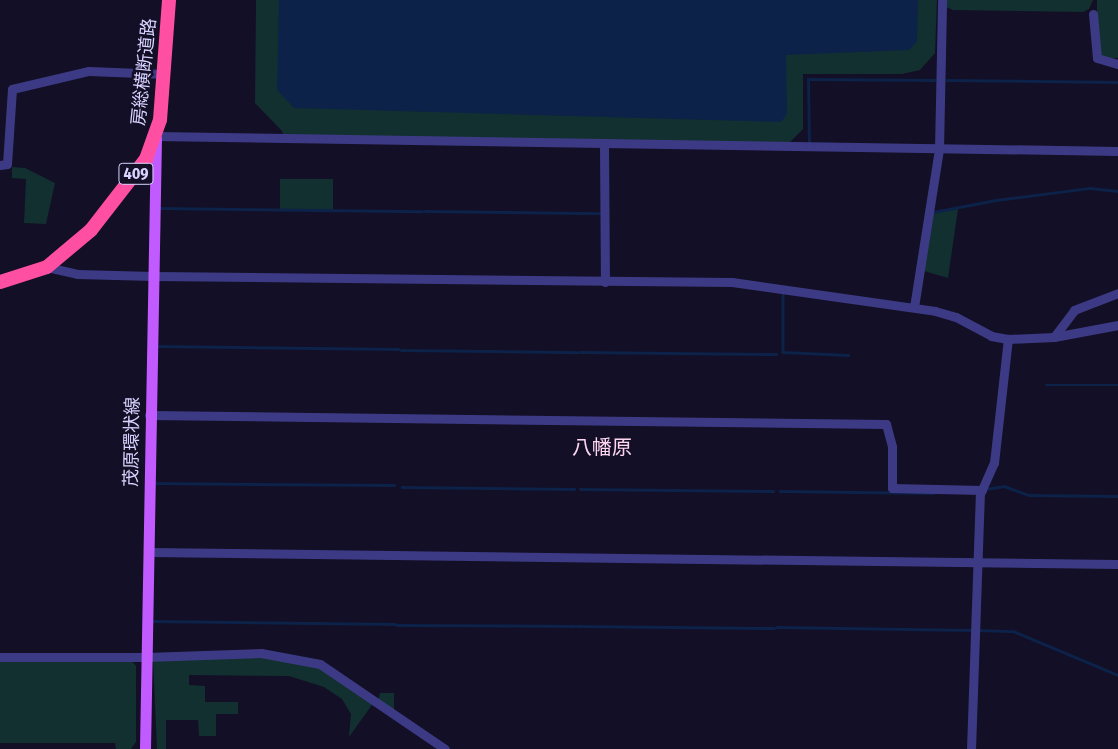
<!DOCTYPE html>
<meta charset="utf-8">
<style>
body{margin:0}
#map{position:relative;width:1118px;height:749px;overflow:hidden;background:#130f26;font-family:"Fira Sans Condensed","Noto Sans JP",sans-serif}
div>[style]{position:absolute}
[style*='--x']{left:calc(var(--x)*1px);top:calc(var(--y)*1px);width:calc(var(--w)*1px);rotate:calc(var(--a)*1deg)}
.green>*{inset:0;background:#12302f;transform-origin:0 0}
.water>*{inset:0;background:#0c2248}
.stream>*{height:2.5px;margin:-1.25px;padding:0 1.25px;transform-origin:1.25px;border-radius:1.25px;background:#0c2248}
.minor>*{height:9px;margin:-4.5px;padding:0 4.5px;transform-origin:4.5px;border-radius:4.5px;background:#3d3a85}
.major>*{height:11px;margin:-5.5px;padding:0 5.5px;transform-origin:5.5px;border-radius:5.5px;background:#c25bff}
.highway>*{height:14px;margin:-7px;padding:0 7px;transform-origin:7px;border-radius:7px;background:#ff4fa3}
span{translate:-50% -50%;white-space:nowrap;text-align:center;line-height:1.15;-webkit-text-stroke:5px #130f26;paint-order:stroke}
.shield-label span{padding:1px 4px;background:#130f26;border:1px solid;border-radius:4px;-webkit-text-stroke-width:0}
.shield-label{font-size:16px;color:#d9d4ff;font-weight:700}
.street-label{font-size:18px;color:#d9d4ff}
.quarter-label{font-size:20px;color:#ffd6f0}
</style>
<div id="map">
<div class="green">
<i style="clip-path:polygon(256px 0,937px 0,935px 53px,920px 70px,902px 74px,803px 74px,803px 129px,788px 144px,284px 138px,282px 131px,255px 103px)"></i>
<i style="clip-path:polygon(946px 0,1093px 0,1089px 9px,1083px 12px,953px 10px,946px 7px)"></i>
<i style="left:1097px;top:0;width:21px;height:58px"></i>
<i style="clip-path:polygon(12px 167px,25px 168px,55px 183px,46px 224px,24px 223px,26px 179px,12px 178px)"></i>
<i style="left:280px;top:179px;width:53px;height:31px"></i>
<i style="clip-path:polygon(958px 209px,948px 278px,924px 271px,933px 212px)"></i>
<i style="clip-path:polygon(262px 655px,321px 668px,374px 702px,349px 737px,351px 714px,342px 699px,324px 687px,289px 676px,189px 675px,189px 685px,205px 686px,205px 702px,238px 702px,238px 714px,216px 714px,216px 736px,199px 736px,198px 720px,166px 720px,166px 749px,157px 749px,153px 659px)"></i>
<i style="clip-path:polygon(0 659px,130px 659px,136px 666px,136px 742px,131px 749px,116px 749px,115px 743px,0 743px)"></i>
<i style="clip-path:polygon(380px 693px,394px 693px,394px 711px,378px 701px)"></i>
</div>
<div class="water">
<i style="clip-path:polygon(279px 0,918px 0,917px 42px,909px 50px,786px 55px,787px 114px,781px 122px,294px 108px,277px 90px)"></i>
</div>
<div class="stream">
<i style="--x:947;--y:80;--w:171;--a:0.7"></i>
<i style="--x:809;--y:143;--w:64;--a:-90.9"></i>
<i style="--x:808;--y:79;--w:126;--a:0.5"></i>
<i style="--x:159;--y:208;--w:263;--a:0.7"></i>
<i style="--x:425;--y:211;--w:176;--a:0.7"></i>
<i style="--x:933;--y:212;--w:64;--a:-10.8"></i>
<i style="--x:996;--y:200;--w:95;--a:-7.3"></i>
<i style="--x:1090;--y:188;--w:28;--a:6"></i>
<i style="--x:783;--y:295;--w:57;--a:90"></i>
<i style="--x:783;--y:352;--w:65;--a:2.6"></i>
<i style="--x:155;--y:346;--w:243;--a:0.7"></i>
<i style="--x:401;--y:350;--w:176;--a:0.7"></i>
<i style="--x:580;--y:352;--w:196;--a:0.6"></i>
<i style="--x:1046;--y:385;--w:72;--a:0"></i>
<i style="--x:153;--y:483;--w:241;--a:0.5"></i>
<i style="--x:402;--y:487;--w:172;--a:0.7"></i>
<i style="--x:580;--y:489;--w:193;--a:0.6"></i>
<i style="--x:986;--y:489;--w:18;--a:-9"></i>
<i style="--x:1004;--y:486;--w:27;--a:20"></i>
<i style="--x:1029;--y:495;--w:89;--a:0.6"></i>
<i style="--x:780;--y:491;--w:153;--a:0.7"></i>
<i style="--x:151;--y:621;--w:244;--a:0.7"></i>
<i style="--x:397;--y:625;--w:177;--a:0.3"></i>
<i style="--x:577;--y:626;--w:197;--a:0.6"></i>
<i style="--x:777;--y:627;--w:196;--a:0.9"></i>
<i style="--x:979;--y:630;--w:34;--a:2"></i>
<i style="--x:1013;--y:631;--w:114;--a:22.7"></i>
</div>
<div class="minor">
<i style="--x:1093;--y:14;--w:44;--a:84.8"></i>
<i style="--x:1097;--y:58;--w:22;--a:16"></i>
<i style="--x:156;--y:136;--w:962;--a:0.89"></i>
<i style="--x:604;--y:144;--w:138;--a:89.6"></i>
<i style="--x:0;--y:165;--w:7;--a:-8"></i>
<i style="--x:7;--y:164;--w:75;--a:-86.2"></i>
<i style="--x:12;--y:89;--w:79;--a:-13.2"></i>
<i style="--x:89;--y:71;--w:75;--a:2.3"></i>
<i style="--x:47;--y:267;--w:31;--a:13"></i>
<i style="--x:77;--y:274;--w:76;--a:1.5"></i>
<i style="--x:153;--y:276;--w:579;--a:0.59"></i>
<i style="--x:732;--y:282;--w:205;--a:8.1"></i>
<i style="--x:935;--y:311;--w:22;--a:16"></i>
<i style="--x:956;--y:317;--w:40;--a:28"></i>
<i style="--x:991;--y:336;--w:17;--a:10"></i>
<i style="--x:1008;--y:339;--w:46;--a:-2.5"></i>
<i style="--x:1054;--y:337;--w:65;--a:-10.6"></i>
<i style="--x:914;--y:307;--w:160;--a:-81"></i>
<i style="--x:939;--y:149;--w:149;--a:-88.8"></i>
<i style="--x:1054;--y:337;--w:34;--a:-53"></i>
<i style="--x:1074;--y:310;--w:47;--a:-21.1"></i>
<i style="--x:149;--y:415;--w:737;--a:0.7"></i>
<i style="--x:886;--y:424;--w:24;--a:75"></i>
<i style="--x:892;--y:447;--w:41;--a:90"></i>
<i style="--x:892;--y:488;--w:90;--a:1.3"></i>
<i style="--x:148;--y:552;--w:970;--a:0.71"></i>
<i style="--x:0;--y:657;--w:146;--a:0"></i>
<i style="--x:146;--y:657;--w:115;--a:-2"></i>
<i style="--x:261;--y:653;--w:60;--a:10.6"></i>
<i style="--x:320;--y:664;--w:151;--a:34.2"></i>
<i style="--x:971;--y:749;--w:255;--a:-88"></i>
<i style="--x:980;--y:494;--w:34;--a:-66"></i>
<i style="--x:994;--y:463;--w:125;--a:-83.6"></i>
</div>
<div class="major">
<i style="--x:145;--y:749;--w:611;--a:-88.97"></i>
</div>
<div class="highway">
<i style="--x:0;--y:282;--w:49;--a:-17.7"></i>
<i style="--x:47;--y:267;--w:57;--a:-40.1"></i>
<i style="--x:91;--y:230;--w:90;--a:-52.2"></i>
<i style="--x:146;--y:159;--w:41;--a:-70.3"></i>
<i style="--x:160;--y:120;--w:120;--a:-85.7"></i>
</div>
<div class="shield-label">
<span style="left:136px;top:174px">409</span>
</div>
<div class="street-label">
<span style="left:144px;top:72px;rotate:-84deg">房総横断道路</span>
<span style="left:132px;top:442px;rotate:-89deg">茂原環状線</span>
</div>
<div class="quarter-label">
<span style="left:602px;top:447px">八幡原</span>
</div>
</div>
